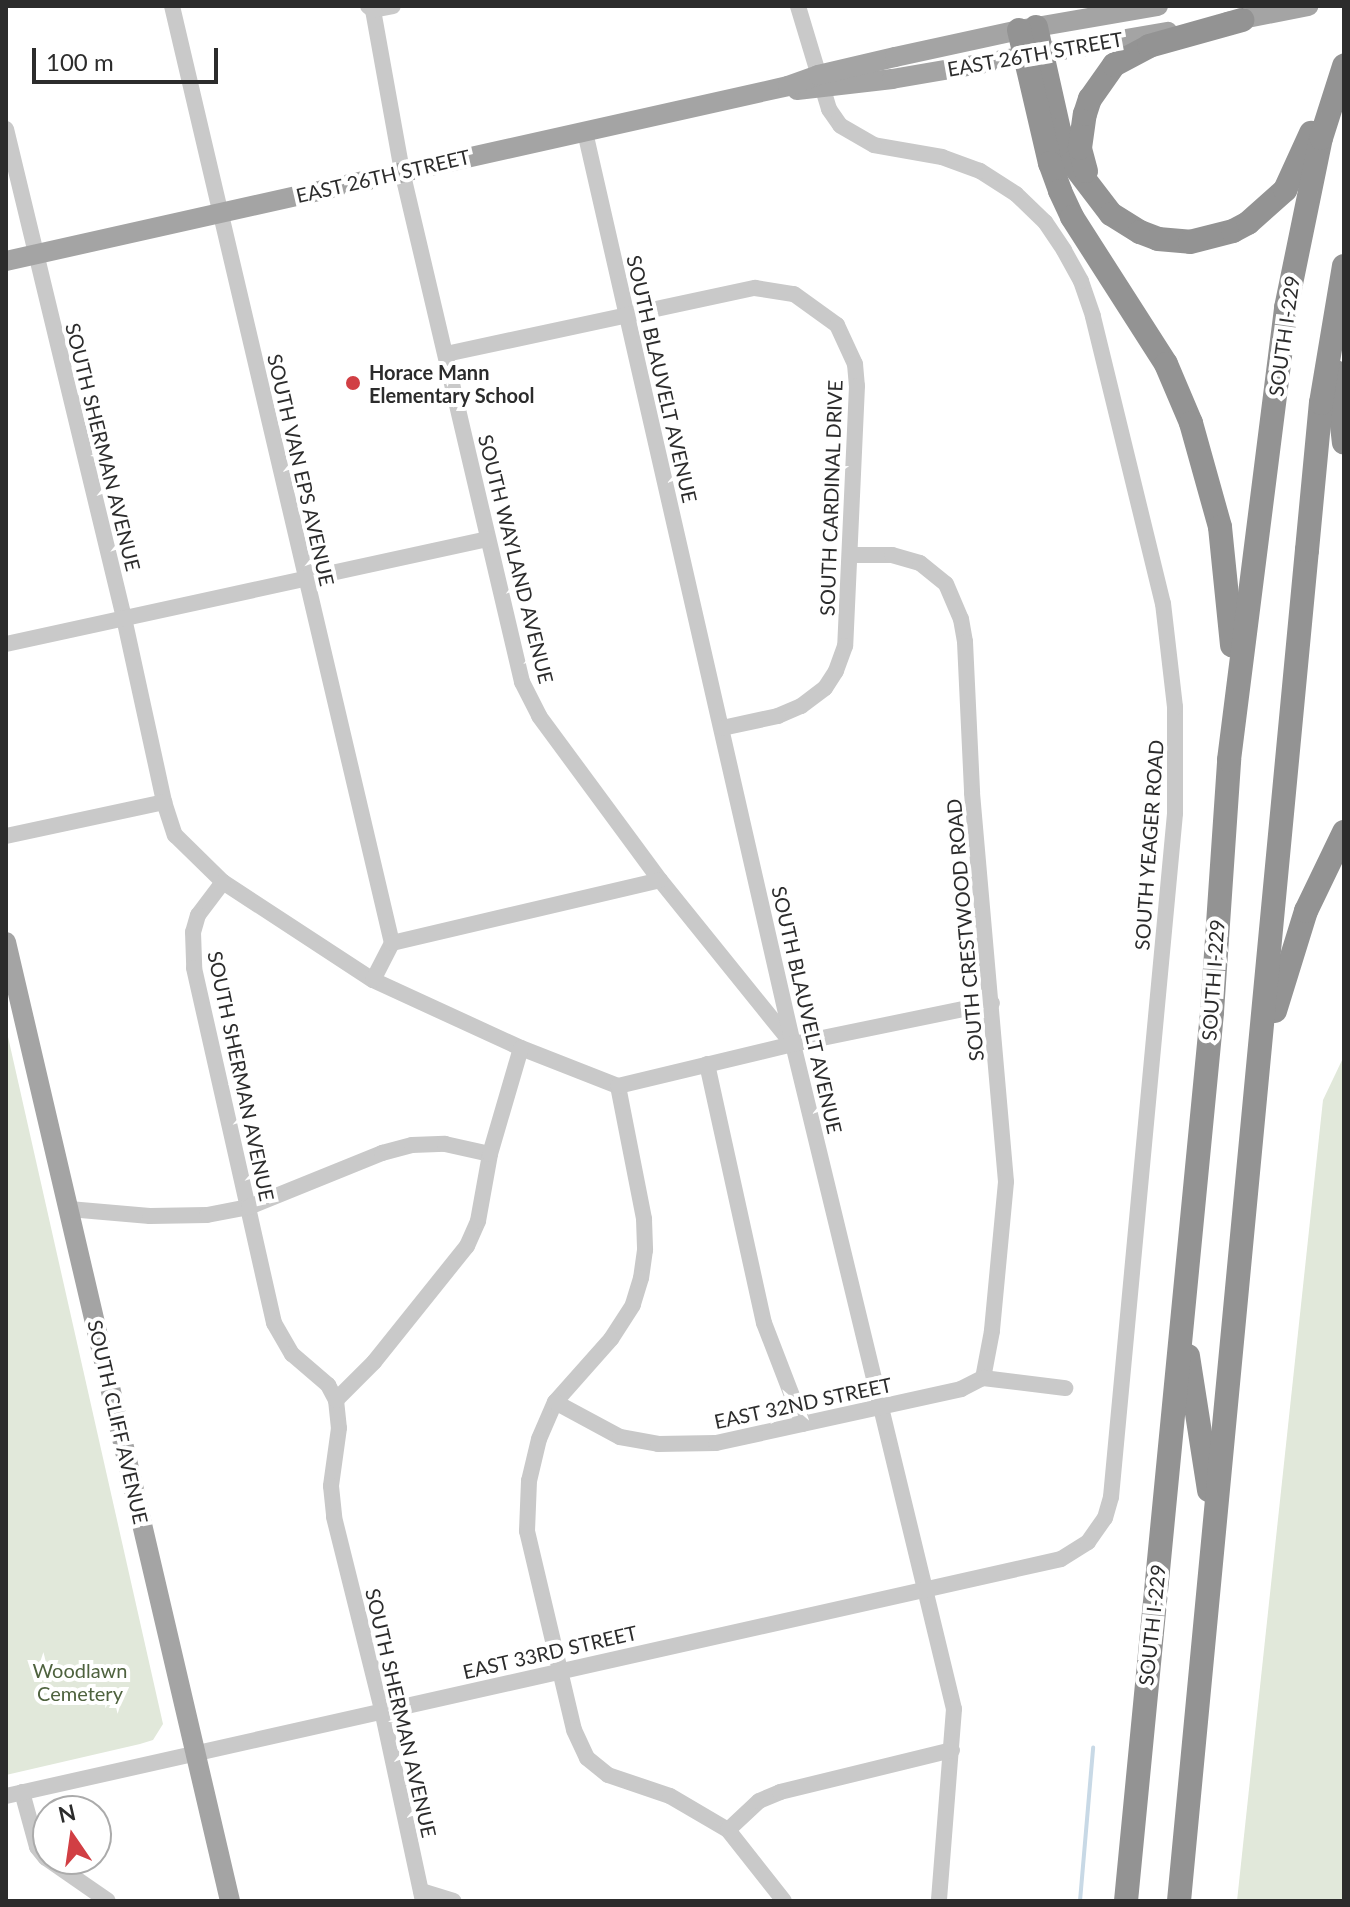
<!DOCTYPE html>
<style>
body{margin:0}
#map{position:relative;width:1350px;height:1907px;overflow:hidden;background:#fff;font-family:Lato,sans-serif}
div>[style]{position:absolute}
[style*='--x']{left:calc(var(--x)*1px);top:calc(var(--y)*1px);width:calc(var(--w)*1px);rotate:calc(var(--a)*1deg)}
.green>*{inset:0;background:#e1e8da}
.stream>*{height:4px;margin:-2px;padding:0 2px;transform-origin:2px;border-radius:2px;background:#c8d9e6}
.minor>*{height:16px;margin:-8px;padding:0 8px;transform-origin:8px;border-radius:8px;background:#c9c9c9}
.major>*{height:20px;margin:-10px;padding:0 10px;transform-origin:10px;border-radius:10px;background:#a4a4a4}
.highway>*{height:24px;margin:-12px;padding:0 12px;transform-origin:12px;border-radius:12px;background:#939393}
.dots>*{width:22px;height:22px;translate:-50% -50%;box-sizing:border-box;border:4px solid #fff;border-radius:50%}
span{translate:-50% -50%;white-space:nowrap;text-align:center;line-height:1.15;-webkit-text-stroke:8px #fff;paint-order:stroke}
.street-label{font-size:20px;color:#2c2c2c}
.poi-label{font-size:20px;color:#2c2c2c;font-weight:700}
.left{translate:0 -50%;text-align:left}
.park-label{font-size:20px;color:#4e623e}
.frame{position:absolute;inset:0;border:8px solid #2c2c2c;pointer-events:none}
.north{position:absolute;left:32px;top:1795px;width:80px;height:80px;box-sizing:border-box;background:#fff;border:2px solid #ababab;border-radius:50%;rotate:347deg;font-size:22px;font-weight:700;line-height:32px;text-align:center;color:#2c2c2c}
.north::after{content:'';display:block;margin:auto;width:28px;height:36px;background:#d13f44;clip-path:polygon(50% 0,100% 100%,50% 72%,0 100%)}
.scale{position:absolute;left:32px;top:48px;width:186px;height:36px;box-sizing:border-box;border:4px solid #2c2c2c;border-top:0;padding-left:10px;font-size:24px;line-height:28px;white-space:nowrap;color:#2c2c2c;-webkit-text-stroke:6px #fff;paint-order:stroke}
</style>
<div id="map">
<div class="green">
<i style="clip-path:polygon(6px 1028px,163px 1724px,153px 1740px,140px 1744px,6px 1775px)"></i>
<i style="clip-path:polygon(1344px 1056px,1344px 1901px,1237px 1901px,1323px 1100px)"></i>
</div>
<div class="stream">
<i style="--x:1080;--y:1901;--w:154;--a:-85.1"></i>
</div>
<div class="minor">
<i style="--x:172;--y:6;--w:962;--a:76.79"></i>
<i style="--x:368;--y:6;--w:6;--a:39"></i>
<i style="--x:373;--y:10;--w:164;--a:79.8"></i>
<i style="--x:402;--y:171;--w:525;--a:76.78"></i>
<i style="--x:522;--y:682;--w:38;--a:63"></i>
<i style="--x:539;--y:716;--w:204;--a:53.6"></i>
<i style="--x:660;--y:880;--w:206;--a:51.1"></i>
<i style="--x:373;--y:10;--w:20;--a:-11"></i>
<i style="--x:6;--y:129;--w:503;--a:76.43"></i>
<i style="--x:124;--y:618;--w:188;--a:77.7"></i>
<i style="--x:164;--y:802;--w:35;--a:72"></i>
<i style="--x:175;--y:835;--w:67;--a:44.4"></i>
<i style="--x:223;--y:882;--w:179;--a:33.2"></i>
<i style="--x:373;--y:980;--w:163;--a:24.7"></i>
<i style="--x:521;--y:1048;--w:104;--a:21.4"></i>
<i style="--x:585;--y:132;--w:935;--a:77.15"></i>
<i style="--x:793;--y:1044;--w:684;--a:76.39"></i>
<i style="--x:954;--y:1709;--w:193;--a:94.5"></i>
<i style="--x:446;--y:354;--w:316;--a:-12.1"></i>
<i style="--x:755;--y:288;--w:39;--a:9"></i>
<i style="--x:794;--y:294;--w:53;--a:35.8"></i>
<i style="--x:837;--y:325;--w:43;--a:65.2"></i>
<i style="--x:855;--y:364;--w:22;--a:85"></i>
<i style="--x:857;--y:386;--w:260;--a:92.6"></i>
<i style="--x:845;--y:646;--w:27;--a:110"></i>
<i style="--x:836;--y:671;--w:20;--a:123"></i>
<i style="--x:825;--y:688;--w:30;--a:143"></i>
<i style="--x:801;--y:706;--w:25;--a:157"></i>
<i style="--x:778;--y:716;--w:57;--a:167.9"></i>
<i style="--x:850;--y:555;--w:42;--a:0"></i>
<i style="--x:892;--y:555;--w:29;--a:16"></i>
<i style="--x:920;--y:563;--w:33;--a:39"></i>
<i style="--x:946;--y:584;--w:38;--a:67"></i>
<i style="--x:961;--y:619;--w:23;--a:80"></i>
<i style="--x:965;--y:642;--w:151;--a:87.3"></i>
<i style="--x:972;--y:793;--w:390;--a:85"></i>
<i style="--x:1006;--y:1182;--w:150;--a:95.4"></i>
<i style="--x:992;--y:1331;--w:48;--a:100.8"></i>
<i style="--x:6;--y:644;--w:493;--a:-12.3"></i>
<i style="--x:6;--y:836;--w:162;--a:-12.1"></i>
<i style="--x:223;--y:882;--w:41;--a:127.1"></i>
<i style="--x:198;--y:915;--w:18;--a:106"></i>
<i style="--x:193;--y:932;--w:36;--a:88"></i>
<i style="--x:194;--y:968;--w:364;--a:77.3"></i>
<i style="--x:274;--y:1323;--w:36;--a:60"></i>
<i style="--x:292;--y:1354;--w:48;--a:40.7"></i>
<i style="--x:328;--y:1385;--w:17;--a:62"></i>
<i style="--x:336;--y:1400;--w:28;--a:84"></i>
<i style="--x:339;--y:1428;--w:59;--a:97.9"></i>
<i style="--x:331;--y:1486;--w:31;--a:84"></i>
<i style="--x:334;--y:1517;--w:199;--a:76"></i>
<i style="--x:382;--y:1710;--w:195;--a:77.9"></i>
<i style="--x:373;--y:980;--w:42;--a:-62.8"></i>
<i style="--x:392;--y:943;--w:275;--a:-13.2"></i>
<i style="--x:707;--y:1064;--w:265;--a:77.6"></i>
<i style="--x:764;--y:1323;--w:108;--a:68.9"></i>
<i style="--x:618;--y:1086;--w:136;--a:78.9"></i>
<i style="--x:644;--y:1219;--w:31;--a:88"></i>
<i style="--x:645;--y:1250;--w:28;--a:98"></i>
<i style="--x:641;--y:1278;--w:28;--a:107"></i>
<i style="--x:633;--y:1305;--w:40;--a:122.9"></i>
<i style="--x:611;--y:1339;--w:84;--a:131.6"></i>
<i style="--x:555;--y:1402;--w:40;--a:113.4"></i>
<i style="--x:539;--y:1439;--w:43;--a:103.4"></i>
<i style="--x:529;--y:1481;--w:50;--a:92.3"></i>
<i style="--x:527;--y:1531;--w:204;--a:76.7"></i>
<i style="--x:574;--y:1730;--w:31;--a:65"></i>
<i style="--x:587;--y:1758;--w:27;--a:39"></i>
<i style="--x:608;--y:1775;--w:65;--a:18.7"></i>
<i style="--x:670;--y:1796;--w:67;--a:30.4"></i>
<i style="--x:728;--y:1830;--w:90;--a:51.7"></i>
<i style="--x:618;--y:1086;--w:180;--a:-13.5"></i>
<i style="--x:793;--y:1044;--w:203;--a:-11.6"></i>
<i style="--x:69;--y:1209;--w:81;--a:4.9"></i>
<i style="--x:150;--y:1216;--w:57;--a:-1"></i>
<i style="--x:207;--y:1215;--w:43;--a:-10.8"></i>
<i style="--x:249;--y:1207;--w:144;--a:-22.1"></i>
<i style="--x:382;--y:1153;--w:31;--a:-15"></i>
<i style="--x:412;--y:1145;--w:33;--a:-2"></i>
<i style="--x:445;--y:1144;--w:46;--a:12.5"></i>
<i style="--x:336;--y:1400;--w:54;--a:-45"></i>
<i style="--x:374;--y:1362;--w:149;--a:-51.3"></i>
<i style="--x:467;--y:1246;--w:27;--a:-66"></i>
<i style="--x:478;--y:1221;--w:68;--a:-79.8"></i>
<i style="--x:490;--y:1154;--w:110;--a:-73.7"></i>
<i style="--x:555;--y:1402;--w:74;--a:28.3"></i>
<i style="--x:620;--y:1437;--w:39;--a:10"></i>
<i style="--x:658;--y:1444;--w:58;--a:-1"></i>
<i style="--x:716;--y:1443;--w:251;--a:-12.4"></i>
<i style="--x:961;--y:1389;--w:25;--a:-27"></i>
<i style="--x:983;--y:1378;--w:83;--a:7"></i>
<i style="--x:22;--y:1792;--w:57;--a:74.7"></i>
<i style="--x:37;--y:1847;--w:14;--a:51"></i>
<i style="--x:46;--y:1858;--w:75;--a:34.7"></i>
<i style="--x:6;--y:1796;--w:1081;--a:-12.66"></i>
<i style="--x:1061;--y:1559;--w:32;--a:-32"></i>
<i style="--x:1088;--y:1542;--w:29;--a:-55"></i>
<i style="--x:1105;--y:1518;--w:22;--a:-74"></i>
<i style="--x:1111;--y:1497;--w:687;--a:-84.65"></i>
<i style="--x:1175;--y:813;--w:106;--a:-90"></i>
<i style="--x:1175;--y:707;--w:104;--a:-96.6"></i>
<i style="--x:1163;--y:604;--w:296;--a:-103.7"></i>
<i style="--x:1093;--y:316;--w:37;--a:-109"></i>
<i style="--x:1081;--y:281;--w:35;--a:-119"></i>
<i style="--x:1064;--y:250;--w:34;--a:-124"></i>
<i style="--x:1045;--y:222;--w:40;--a:-136"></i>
<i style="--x:1016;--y:194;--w:43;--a:-147.4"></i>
<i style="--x:980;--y:171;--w:40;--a:-159.8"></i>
<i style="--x:942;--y:157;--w:69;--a:-170"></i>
<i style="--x:874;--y:145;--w:39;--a:-150"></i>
<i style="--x:840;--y:125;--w:19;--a:-125"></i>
<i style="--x:829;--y:109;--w:108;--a:-106.8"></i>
<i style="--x:728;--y:1830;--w:42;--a:-43.1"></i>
<i style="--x:759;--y:1801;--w:23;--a:-23"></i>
<i style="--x:780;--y:1792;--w:177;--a:-13.7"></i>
<i style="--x:421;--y:1891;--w:34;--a:17"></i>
</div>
<div class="major">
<i style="--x:1227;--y:22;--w:83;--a:-11.2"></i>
<i style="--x:797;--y:90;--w:96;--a:-6.6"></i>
<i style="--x:892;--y:79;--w:280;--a:-9.7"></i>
<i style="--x:6;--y:261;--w:801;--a:-12.61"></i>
<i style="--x:788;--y:86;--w:32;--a:-20"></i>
<i style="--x:818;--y:75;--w:79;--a:-13.2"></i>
<i style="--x:895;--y:57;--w:127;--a:-12.3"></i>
<i style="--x:1019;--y:30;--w:141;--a:-9.8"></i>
<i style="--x:6;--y:942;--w:985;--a:76.85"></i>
</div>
<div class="highway">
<i style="--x:1036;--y:27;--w:106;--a:77.4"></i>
<i style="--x:1059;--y:130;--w:35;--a:68"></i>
<i style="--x:1072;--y:163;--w:64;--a:52.6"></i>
<i style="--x:1111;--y:214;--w:34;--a:32"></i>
<i style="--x:1140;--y:232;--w:19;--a:21"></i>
<i style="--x:1158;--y:239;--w:32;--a:5"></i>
<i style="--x:1190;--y:242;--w:44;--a:-14.3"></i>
<i style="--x:1233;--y:231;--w:17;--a:-28"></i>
<i style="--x:1248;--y:223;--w:50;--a:-41.7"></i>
<i style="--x:1285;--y:190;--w:63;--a:-65.5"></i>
<i style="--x:1019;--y:30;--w:137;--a:76.9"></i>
<i style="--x:1050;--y:163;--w:30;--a:70"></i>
<i style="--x:1060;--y:191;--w:29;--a:65"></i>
<i style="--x:1072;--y:217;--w:174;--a:57.4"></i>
<i style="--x:1166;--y:364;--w:64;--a:67"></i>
<i style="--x:1191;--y:423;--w:108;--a:74.4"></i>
<i style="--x:1220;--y:527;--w:119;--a:84.2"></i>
<i style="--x:1086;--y:171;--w:24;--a:-105"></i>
<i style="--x:1080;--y:148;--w:34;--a:-82"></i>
<i style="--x:1085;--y:114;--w:16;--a:-72"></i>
<i style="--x:1090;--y:99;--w:42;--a:-54.8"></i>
<i style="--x:1114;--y:65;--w:40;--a:-28"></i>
<i style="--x:1149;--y:46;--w:97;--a:-15.6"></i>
<i style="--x:1336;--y:372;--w:71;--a:83.6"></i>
<i style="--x:1275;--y:1011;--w:105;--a:-72.8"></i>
<i style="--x:1306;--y:911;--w:88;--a:-64.3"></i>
<i style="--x:1188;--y:1356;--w:136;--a:81.1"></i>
<i style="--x:1126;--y:1901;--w:893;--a:-84.47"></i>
<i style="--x:1212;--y:1012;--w:253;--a:-86.1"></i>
<i style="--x:1229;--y:760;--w:456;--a:-82.8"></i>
<i style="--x:1286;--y:308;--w:174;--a:-78.4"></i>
<i style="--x:1321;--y:138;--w:76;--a:-72.3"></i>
<i style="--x:1179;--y:1901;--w:1357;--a:-84.59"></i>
<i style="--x:1307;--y:550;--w:148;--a:-84.6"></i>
<i style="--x:1321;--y:403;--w:139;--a:-80.5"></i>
</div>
<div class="dots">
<i style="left:353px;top:383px;background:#d13f44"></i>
</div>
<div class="street-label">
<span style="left:1035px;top:54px;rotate:-10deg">EAST 26TH STREET</span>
<span style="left:383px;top:176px;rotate:-13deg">EAST 26TH STREET</span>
<span style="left:1284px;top:336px;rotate:-82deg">SOUTH I-229</span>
<span style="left:662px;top:379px;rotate:77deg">SOUTH BLAUVELT AVENUE</span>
<span style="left:103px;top:447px;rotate:76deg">SOUTH SHERMAN AVENUE</span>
<span style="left:301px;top:470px;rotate:77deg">SOUTH VAN EPS AVENUE</span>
<span style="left:831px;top:498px;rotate:-88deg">SOUTH CARDINAL DRIVE</span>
<span style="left:516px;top:559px;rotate:76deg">SOUTH WAYLAND AVENUE</span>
<span style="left:1149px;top:845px;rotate:-86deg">SOUTH YEAGER ROAD</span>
<span style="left:965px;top:930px;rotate:-95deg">SOUTH CRESTWOOD ROAD</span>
<span style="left:1213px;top:980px;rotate:-86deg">SOUTH I-229</span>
<span style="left:807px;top:1010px;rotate:77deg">SOUTH BLAUVELT AVENUE</span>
<span style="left:241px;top:1076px;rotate:78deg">SOUTH SHERMAN AVENUE</span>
<span style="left:803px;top:1403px;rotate:-12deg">EAST 32ND STREET</span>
<span style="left:118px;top:1422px;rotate:77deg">SOUTH CLIFF AVENUE</span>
<span style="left:1152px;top:1625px;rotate:-84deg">SOUTH I-229</span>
<span style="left:550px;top:1652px;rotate:-13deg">EAST 33RD STREET</span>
<span style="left:401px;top:1713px;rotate:77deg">SOUTH SHERMAN AVENUE</span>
</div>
<div class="poi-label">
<span class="left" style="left:369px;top:384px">Horace Mann<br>Elementary School</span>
</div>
<div class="park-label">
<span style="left:80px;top:1682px">Woodlawn<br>Cemetery</span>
</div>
<div class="frame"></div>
<div class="north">N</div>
<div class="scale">100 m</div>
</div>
